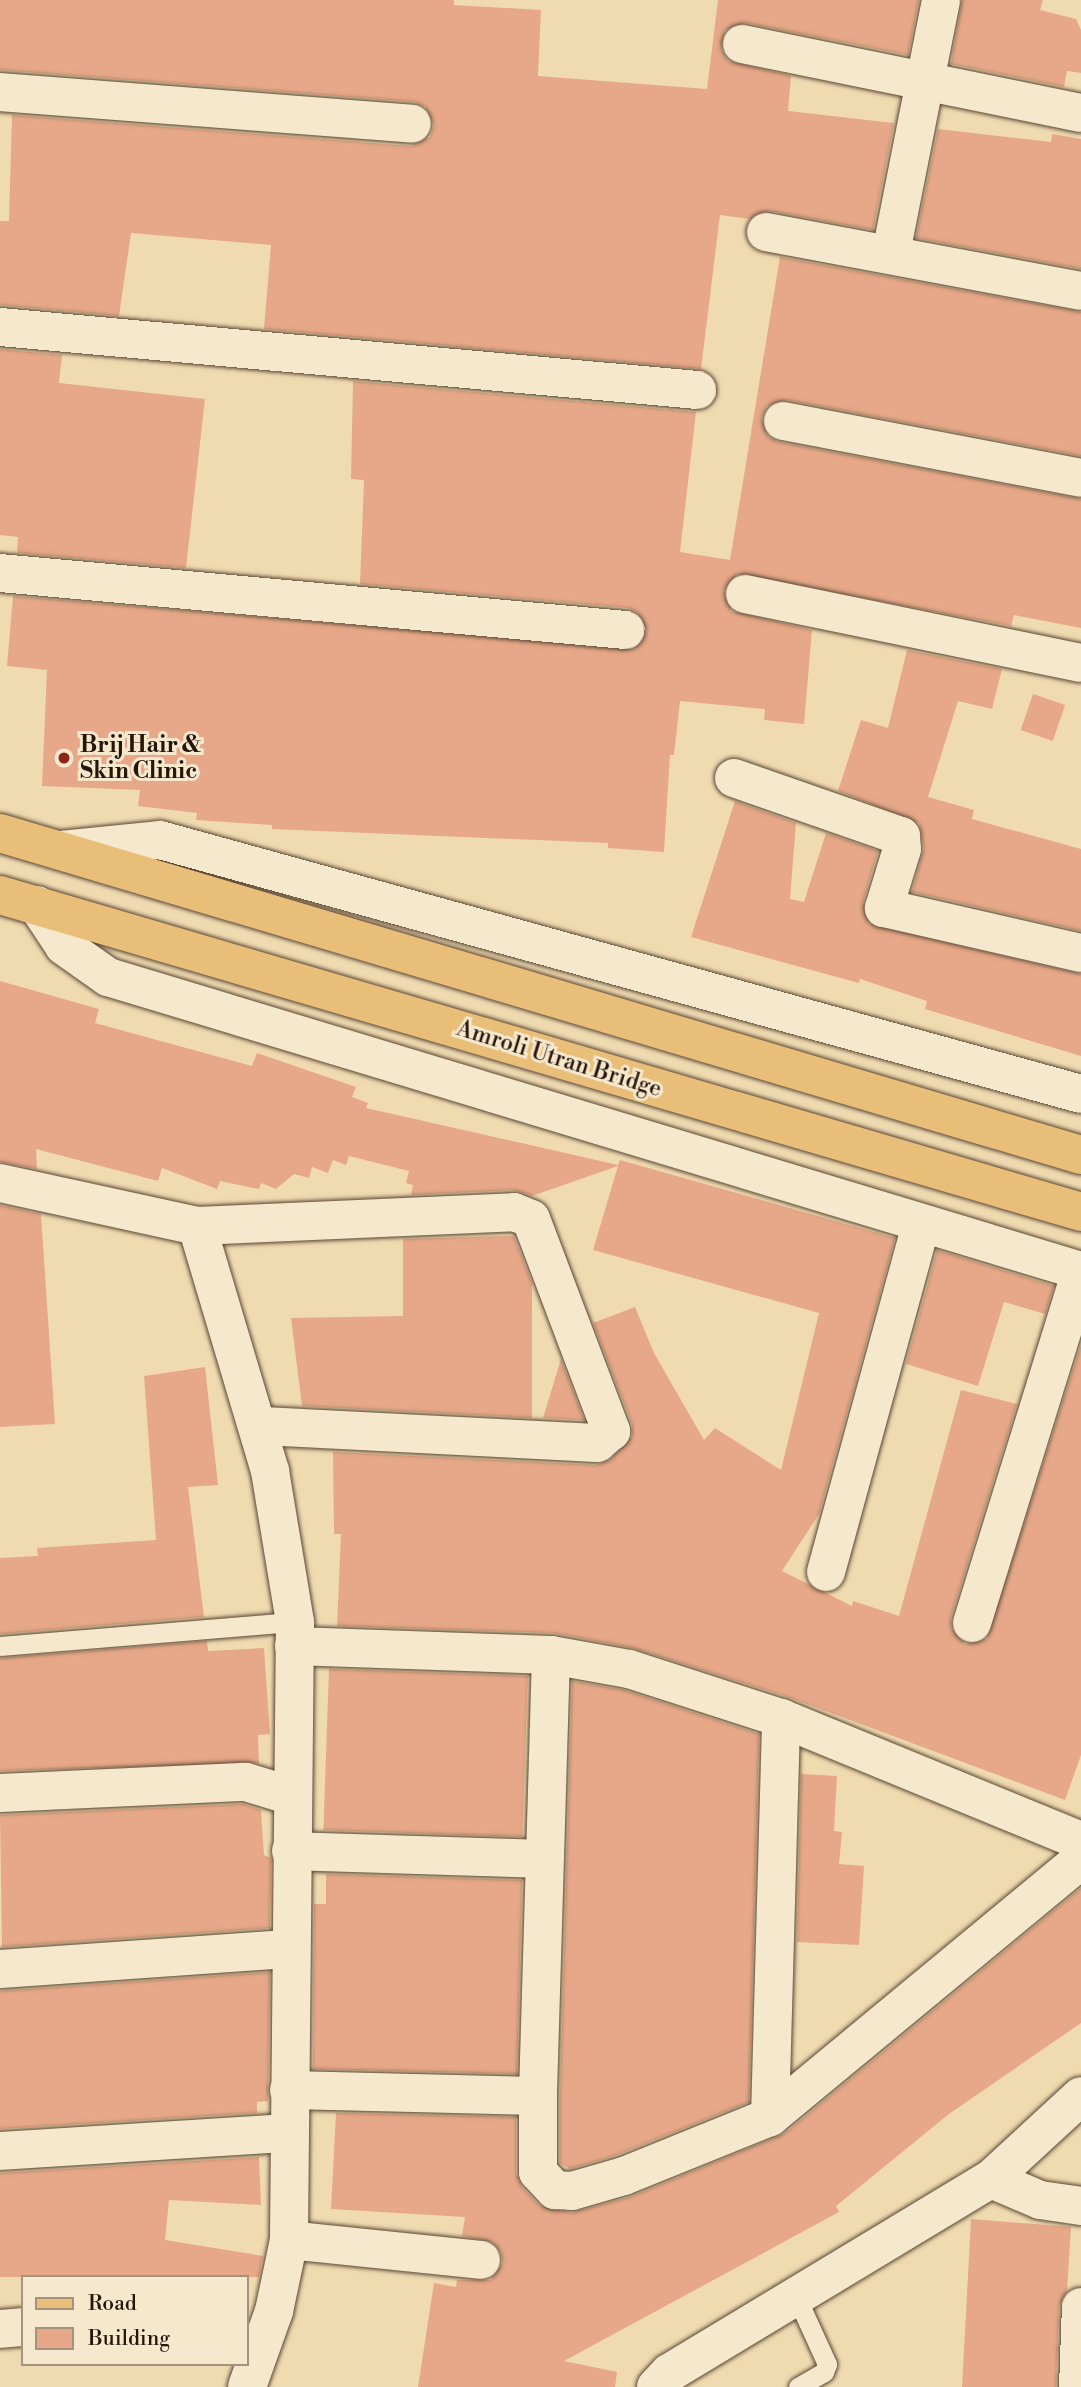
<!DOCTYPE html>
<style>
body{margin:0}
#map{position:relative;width:1081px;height:2387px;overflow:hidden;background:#f0dbb1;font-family:"Libre Bodoni",serif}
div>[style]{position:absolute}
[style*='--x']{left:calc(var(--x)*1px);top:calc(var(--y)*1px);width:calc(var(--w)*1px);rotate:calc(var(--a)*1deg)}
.building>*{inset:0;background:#e6a888;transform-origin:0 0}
.roads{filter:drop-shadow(0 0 2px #594634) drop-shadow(0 0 2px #594634)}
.service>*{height:19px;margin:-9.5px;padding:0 9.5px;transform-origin:9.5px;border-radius:9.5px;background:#f5e8cc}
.minor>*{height:38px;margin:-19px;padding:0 19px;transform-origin:19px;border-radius:19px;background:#f5e8cc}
.secondary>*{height:38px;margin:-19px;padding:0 19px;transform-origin:19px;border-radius:19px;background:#f5e8cc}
.primary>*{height:38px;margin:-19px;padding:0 19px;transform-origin:19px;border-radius:19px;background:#e8be78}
.dots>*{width:19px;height:19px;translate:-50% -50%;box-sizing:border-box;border:4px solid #f5e8cc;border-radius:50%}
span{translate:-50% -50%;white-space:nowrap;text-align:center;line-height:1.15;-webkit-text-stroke:6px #f5e8cc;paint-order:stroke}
.poi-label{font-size:23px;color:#27140b;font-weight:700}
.left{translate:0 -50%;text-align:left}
.street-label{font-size:23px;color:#27140b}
.legend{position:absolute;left:21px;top:2275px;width:228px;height:91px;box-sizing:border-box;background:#f5e8cc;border:2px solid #a3937f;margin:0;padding:9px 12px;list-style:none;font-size:21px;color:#27140b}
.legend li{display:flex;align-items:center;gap:14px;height:35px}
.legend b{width:35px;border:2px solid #a3937f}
</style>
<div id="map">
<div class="building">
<i style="clip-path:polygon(0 0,454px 0,454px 5px,541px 10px,538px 76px,707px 89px,718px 0,919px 0,908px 55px,746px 23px,725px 30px,721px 50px,728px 61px,791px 76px,788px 111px,894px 123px,873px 230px,770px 211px,749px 219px,720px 215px,701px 369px,264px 329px,271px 245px,131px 233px,119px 316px,0 305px,0 221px,9px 221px,12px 115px,410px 146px,430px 137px,434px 125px,425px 106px,414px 102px,0 70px)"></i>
<i style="clip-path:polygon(962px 0,1043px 0,1040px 10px,1076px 19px,1081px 30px,1081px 73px,1067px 71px,1064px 87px,951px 64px)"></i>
<i style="clip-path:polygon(938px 129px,1051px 142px,1052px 134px,1081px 139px,1081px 269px,916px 238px)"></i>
<i style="clip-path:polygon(780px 257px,1081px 312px,1081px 456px,787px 400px,767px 406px,761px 418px,768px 437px,779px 442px,1081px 499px,1081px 628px,1014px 615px,1011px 626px,737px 574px,724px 590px,731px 611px,812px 630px,804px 724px,764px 720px,765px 709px,680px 701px,674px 755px,670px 755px,664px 852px,608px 848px,608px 843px,272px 829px,272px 825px,196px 820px,197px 813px,138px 806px,140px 790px,42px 786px,47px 670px,7px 666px,13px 596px,635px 649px,647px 631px,638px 613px,628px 608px,360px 584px,364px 480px,351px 479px,353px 381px,696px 412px,680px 552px,730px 560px)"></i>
<i style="clip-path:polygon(0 349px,62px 355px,59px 383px,205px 399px,186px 568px,17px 553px,18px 537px,0 535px)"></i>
<i style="clip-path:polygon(907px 650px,1002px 669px,992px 709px,958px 701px,928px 797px,974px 810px,972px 819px,1081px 849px,1081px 931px,912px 892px,924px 848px,919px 823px,838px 791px,861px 720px,888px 728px)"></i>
<i style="left:1033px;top:694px;width:34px;height:38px;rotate:19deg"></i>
<i style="clip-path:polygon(735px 801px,796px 823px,790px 899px,804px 902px,826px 833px,878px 851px,863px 902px,869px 924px,1081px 974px,1081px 1056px,925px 1009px,927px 1001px,860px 979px,859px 983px,691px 937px)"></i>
<i style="clip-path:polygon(0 981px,99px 1009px,95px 1023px,252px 1066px,257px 1053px,356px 1087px,352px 1097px,368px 1103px,366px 1108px,618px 1165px,620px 1160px,895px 1238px,819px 1514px,782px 1571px,852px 1606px,853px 1601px,899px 1616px,961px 1390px,1017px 1404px,951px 1617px,951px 1628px,965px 1644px,987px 1639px,1081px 1345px,1081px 1755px,1065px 1800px,788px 1697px,633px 1648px,552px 1633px,337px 1626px,341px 1534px,334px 1534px,333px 1452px,596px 1465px,610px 1460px,632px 1437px,632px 1424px,593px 1323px,635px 1307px,654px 1353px,704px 1440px,715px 1428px,781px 1470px,819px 1313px,593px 1250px,618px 1166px,532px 1196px,513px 1190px,411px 1195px,413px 1185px,406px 1183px,409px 1171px,349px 1156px,346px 1165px,333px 1160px,328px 1173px,312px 1167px,309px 1178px,294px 1174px,276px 1189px,261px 1183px,259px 1189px,220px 1181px,217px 1189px,162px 1168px,158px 1181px,36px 1149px,37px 1169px,0 1162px)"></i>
<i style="clip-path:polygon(0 1205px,41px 1214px,55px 1424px,0 1427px)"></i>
<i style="clip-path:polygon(514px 1236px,532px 1283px,532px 1418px,302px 1406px,291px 1318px,403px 1316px,403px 1239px)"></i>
<i style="clip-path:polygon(937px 1250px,1054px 1286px,1045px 1314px,1004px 1302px,978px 1386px,906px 1364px)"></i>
<i style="clip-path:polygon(561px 1359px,584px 1420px,543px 1418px)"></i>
<i style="clip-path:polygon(205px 1367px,218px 1485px,188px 1487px,204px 1617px,0 1634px,0 1558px,38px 1556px,37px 1548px,156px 1540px,144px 1376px)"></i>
<i style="clip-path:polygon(207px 1641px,208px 1651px,264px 1648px,270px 1734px,258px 1735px,259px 1763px,0 1771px,0 1658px)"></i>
<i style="left:329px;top:1669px;width:199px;height:161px;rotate:2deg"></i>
<i style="clip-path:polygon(572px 1681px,624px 1690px,759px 1734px,749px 2102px,617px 2155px,570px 2169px,560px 2163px,560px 2096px)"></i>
<i style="clip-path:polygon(801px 1774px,837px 1776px,834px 1831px,842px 1832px,839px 1864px,864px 1866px,859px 1945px,797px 1942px)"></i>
<i style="clip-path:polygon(243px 1804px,261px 1810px,264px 1855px,271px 1858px,270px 1928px,2px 1947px,0 1815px)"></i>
<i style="clip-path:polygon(326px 1874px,522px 1880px,517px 2074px,313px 2069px,314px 1904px,326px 1904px)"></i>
<i style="clip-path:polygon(1081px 1888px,1081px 2023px,949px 2114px,836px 2206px,839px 2212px,564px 2361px,617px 2372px,615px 2387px,418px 2387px,434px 2283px,456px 2287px,457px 2280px,491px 2280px,503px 2263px,501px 2252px,493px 2242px,462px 2236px,465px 2217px,331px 2209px,336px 2113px,516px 2117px,516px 2173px,522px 2187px,540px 2206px,571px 2213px,630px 2197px,784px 2134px)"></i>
<i style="clip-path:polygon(270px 1972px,268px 2101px,257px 2102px,257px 2113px,0 2129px,0 1991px)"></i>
<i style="clip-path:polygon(259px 2157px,261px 2205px,169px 2200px,165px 2240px,263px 2256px,259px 2277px,0 2277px,0 2173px)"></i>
<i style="clip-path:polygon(971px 2219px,1071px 2227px,1067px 2291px,1059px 2306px,1056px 2387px,962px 2387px)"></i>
</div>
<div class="roads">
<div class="service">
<i style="--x:0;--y:1646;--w:296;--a:-4.7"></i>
<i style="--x:796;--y:2296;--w:75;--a:65.5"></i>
<i style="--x:827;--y:2364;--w:9;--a:111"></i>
<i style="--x:824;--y:2372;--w:30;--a:150"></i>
</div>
<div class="minor">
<i style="--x:742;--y:44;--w:346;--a:11.5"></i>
<i style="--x:0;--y:92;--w:413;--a:4.4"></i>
<i style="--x:766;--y:232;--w:320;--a:10.6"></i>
<i style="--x:891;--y:253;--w:258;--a:-78.8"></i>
<i style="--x:0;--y:327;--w:700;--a:5.16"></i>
<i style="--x:783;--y:421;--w:303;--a:10.8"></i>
<i style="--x:0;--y:573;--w:628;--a:5.21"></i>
<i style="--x:745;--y:594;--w:343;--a:11.6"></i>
<i style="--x:734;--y:778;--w:177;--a:19.2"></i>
<i style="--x:901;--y:836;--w:13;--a:86"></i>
<i style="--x:902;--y:849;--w:62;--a:107"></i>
<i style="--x:884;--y:908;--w:202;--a:12.9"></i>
<i style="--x:0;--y:1183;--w:202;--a:12.3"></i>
<i style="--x:197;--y:1226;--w:256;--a:73.4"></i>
<i style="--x:270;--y:1471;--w:153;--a:80.6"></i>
<i style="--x:295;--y:1622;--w:618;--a:90.56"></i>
<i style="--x:289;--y:2240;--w:73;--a:101.9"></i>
<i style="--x:274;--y:2311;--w:81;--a:109.6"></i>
<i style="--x:197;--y:1226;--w:317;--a:-2.5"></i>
<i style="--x:514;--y:1212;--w:18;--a:22"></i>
<i style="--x:531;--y:1219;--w:227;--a:69.3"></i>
<i style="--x:611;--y:1431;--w:18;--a:139"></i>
<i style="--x:597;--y:1443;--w:340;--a:-177.1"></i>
<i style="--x:826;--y:1572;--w:360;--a:-74.7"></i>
<i style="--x:972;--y:1623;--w:368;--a:-72.8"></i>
<i style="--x:294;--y:1646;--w:257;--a:2"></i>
<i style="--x:551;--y:1655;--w:79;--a:10.2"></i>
<i style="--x:629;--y:1669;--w:160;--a:17.9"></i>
<i style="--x:781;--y:1718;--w:324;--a:22.3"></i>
<i style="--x:551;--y:1655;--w:441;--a:91.7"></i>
<i style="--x:538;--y:2096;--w:76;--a:90"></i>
<i style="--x:538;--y:2172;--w:25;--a:47"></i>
<i style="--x:555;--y:2190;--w:17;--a:3"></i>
<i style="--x:572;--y:2191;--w:54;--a:-16.1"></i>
<i style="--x:624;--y:2176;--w:157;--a:-22"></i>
<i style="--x:770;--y:2117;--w:403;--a:-39.6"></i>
<i style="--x:0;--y:1793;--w:246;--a:-2.6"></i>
<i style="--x:246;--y:1782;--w:48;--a:16.9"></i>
<i style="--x:291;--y:1851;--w:252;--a:1.8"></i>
<i style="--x:0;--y:1969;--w:290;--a:-4"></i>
<i style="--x:289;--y:2090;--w:249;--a:1.4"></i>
<i style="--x:770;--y:2117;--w:399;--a:-88.4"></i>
<i style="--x:0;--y:2151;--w:289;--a:-3.6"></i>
<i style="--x:991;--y:2179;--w:53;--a:23.2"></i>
<i style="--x:1040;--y:2200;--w:41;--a:8.3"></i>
<i style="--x:289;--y:2240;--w:193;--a:5.9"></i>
<i style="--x:0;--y:2329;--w:23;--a:-5"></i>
<i style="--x:656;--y:2387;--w:19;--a:-47"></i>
<i style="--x:669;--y:2373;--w:376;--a:-31.1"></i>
<i style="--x:991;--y:2179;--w:122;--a:-42.7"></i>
<i style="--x:1078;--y:2387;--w:80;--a:-87.9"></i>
</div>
<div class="secondary">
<i style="--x:60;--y:850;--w:100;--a:-5.7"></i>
<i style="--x:160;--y:840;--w:955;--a:15.42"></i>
<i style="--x:37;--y:905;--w:49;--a:56.6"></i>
<i style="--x:64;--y:946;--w:54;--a:35.2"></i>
<i style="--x:108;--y:977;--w:1016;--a:16.81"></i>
</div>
<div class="primary">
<i style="--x:0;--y:833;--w:1128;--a:16.59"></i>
<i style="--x:0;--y:895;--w:1127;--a:16.34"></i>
</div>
</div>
<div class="dots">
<i style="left:64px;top:758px;background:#8f2418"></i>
</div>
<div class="poi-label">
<span class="left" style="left:80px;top:758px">Brij Hair &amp;<br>Skin Clinic</span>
</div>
<div class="street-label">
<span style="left:559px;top:1059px;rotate:17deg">Amroli Utran Bridge</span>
</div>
<ul class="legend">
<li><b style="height:9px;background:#e8be78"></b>Road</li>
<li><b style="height:19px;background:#e6a888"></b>Building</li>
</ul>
</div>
